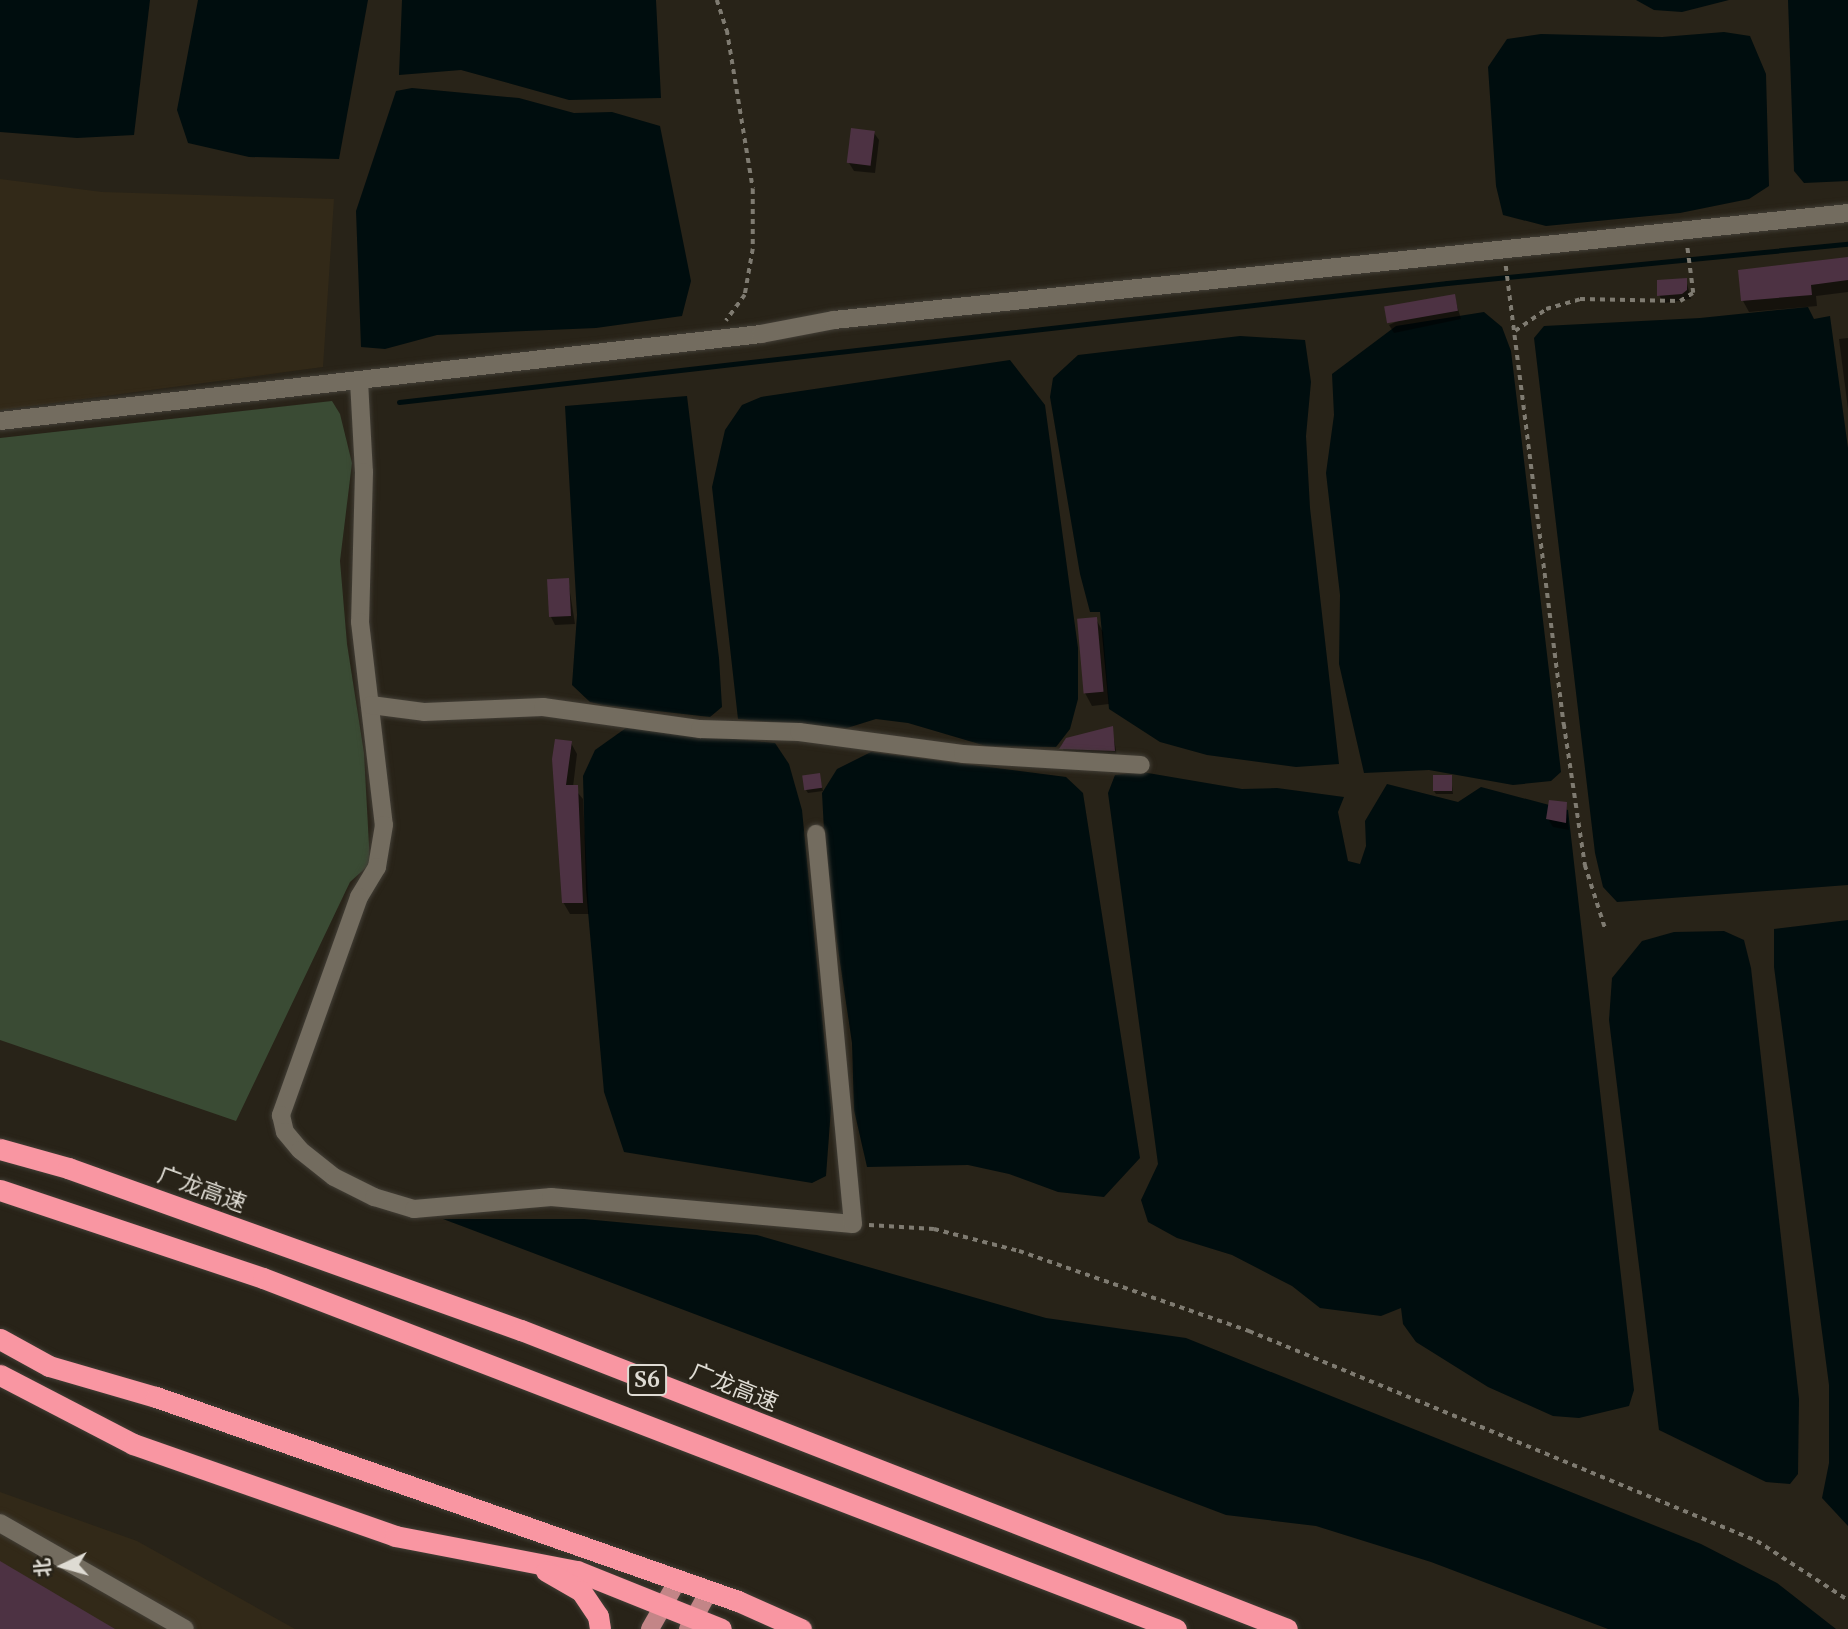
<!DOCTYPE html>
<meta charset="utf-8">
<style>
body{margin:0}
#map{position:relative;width:1848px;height:1629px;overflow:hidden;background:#282318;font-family:Merriweather,"Noto Sans SC",serif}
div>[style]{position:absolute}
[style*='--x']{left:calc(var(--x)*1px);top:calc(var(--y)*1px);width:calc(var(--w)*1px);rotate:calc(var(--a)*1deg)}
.built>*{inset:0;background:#322918}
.green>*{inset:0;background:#3a4b34}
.water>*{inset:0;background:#000d0e}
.shadow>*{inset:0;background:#0007}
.stream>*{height:5px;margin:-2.5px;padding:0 2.5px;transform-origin:2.5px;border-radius:2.5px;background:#000d0e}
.building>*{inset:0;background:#4d3243;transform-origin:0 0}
.path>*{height:3.5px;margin-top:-1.75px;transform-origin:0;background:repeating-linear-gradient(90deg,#7f7b71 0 5px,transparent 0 10px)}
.roads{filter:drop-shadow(0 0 2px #423e36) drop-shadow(0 0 2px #423e36)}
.minor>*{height:18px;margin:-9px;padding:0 9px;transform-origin:9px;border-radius:9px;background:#736c5f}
.major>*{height:18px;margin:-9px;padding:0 9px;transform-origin:9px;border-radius:9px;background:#c38587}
.highway>*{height:21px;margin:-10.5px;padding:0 10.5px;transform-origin:10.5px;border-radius:10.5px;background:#f996a2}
span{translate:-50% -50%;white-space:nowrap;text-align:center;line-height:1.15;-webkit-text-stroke:5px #282318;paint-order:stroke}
.shield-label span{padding:2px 5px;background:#282318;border:2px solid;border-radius:5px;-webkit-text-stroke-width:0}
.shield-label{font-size:21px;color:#dedbd3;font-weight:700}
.street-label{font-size:23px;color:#dedbd3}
.north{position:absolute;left:28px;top:1531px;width:70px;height:70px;-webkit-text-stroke:5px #282318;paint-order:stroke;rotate:265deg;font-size:19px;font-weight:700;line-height:28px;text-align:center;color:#dedbd3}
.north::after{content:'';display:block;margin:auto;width:24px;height:32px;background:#dedbd3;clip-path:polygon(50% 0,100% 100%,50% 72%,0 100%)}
</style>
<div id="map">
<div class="built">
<i style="clip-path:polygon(0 179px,102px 192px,334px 199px,323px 367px,0 410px)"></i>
<i style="clip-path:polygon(0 1492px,137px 1541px,295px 1629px,0 1629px)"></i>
</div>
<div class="green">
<i style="clip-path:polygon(332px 401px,340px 414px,352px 463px,340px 561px,347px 644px,364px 753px,370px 864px,350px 882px,236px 1121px,0 1040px,0 438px)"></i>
</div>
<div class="water">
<i style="clip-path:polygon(0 0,150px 0,134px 135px,77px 138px,0 132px)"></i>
<i style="clip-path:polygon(198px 0,368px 0,339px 159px,249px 157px,188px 143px,177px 110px)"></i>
<i style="clip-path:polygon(402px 0,656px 0,661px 98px,569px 100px,461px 70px,399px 75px)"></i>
<i style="clip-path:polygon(1636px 0,1729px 0,1682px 12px,1654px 10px)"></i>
<i style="clip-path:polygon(1788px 0,1848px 0,1848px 181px,1804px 183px,1794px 171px)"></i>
<i style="clip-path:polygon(1724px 32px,1750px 36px,1766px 74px,1769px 186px,1749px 199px,1680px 213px,1546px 226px,1503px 215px,1496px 186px,1488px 67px,1507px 39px,1541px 34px,1662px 37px)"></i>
<i style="clip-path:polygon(412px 88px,519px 98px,574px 113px,612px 112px,660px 126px,691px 281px,682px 316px,596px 328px,437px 335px,385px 349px,361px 347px,356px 211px,396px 91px)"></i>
<i style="clip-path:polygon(1808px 307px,1814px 319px,1830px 316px,1848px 448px,1848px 885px,1617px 902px,1603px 887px,1595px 853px,1534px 338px,1544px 326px,1700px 318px)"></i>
<i style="clip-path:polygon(1484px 312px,1502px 327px,1511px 351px,1561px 772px,1551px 781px,1513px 785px,1429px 770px,1364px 773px,1339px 664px,1340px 595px,1326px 473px,1334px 415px,1332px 374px,1396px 326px)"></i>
<i style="clip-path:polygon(1240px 336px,1305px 340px,1311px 382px,1306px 436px,1310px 508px,1339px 764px,1296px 767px,1207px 755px,1160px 742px,1109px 709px,1100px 612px,1090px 612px,1080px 574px,1050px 397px,1053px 378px,1078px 355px)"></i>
<i style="clip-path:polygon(1010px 360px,1045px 405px,1078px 648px,1078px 699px,1070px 729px,1056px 747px,986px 746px,908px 723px,876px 719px,847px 728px,738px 719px,712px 487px,725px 430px,742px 405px,761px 397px)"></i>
<i style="clip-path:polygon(687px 396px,719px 658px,722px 707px,710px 717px,603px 705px,590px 702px,572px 685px,577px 615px,565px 406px)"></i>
<i style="clip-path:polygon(626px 728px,775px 743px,789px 764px,802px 810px,831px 1108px,826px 1176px,812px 1183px,624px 1152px,604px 1092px,586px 889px,583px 776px,595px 750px)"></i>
<i style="clip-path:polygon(871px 752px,1066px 777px,1083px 793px,1140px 1158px,1104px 1197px,1058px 1192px,1009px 1174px,968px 1165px,867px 1167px,854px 1110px,852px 1043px,826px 868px,822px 793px,837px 769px)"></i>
<i style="clip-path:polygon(1142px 772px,1242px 789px,1277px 788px,1344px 797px,1338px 812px,1348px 861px,1360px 864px,1366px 846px,1365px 821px,1387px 784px,1458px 802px,1481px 787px,1568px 810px,1634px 1390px,1629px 1406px,1579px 1418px,1553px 1416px,1488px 1387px,1416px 1342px,1403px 1324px,1401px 1308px,1381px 1316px,1320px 1308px,1292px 1286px,1232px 1255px,1177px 1238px,1148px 1222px,1141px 1200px,1158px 1164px,1108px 793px,1115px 775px)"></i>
<i style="clip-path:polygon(1848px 920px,1848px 1526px,1822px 1498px,1829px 1463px,1829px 1385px,1774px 967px,1774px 929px)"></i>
<i style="clip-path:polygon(1724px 931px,1744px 940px,1751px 968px,1799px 1399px,1798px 1474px,1790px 1484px,1766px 1482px,1659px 1430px,1609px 1020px,1612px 978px,1642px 941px,1674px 932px)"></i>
<i style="clip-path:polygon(443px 1219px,584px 1219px,757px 1235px,1046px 1318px,1186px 1338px,1701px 1544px,1777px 1583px,1836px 1629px,1608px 1629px,1431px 1562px,1316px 1526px,1226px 1515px)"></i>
</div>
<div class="shadow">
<i style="clip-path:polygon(874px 133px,879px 140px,875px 173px,854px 171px,849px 163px)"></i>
<i style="clip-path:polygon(1848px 261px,1848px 292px,1816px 296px,1817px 306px,1749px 312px,1743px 301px)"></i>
<i style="clip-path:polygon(1686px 280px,1691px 299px,1664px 303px,1659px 295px)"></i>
<i style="clip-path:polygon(1454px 296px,1461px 319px,1394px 333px,1389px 325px)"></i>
<i style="clip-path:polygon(1848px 338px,1848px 409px,1839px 339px)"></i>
<i style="clip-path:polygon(568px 580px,575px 624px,555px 625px,551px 617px)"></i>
<i style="clip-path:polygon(1096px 619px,1103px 632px,1109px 704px,1092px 706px,1085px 693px)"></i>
<i style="clip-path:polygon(1112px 728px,1117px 756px,1064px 751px,1061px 746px,1067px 739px)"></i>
<i style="clip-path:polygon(571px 743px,577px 754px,573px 787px,583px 799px,589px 914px,570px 914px,563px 902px,554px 759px)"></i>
<i style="clip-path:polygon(819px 775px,823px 791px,808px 793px,806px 790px)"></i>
<i style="clip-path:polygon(1451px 777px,1453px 794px,1436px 794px,1434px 791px)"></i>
<i style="clip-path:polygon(1566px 804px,1569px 830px,1553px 827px,1548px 819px)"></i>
</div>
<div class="stream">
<i style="--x:399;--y:402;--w:1055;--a:-6.48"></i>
<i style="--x:1447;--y:283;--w:403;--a:-5.6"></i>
</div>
<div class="building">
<i style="left:851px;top:128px;width:24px;height:35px;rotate:7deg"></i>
<i style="clip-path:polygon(1848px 257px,1848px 280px,1811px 285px,1812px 295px,1741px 301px,1738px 270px)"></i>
<i style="clip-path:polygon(1687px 278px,1687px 290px,1682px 294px,1657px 296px,1657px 280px)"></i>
<i style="left:1455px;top:294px;width:17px;height:72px;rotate:80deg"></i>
<i style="left:569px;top:578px;width:38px;height:22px;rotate:87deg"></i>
<i style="left:1097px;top:617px;width:75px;height:20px;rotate:85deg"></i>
<i style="clip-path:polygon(1113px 726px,1115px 751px,1059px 749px,1066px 738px)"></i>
<i style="clip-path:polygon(555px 739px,572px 741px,566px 785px,578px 785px,583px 903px,562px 903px,552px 759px)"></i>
<i style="left:820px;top:773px;width:15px;height:18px;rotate:82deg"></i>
<i style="left:1433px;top:775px;width:19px;height:16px"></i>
<i style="clip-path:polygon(1549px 800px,1567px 802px,1566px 823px,1546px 819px)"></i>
<i style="clip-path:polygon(0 1561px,115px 1629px,0 1629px)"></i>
</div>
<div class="path">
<i style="--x:717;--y:0;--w:32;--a:72"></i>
<i style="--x:727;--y:30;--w:161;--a:80.7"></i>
<i style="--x:753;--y:189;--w:60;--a:90"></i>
<i style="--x:753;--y:249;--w:47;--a:99.9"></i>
<i style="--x:745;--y:295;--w:32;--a:126"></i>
<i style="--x:1506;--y:266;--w:462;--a:82.8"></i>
<i style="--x:1564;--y:724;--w:143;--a:81.5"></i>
<i style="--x:1585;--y:865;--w:69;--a:72.3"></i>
<i style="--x:1515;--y:331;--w:38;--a:-35"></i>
<i style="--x:1546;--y:309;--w:35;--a:-16"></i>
<i style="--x:1580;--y:299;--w:100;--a:1.1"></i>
<i style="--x:1680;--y:301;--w:15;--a:-32"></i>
<i style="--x:1693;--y:293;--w:46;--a:-97.4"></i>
<i style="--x:869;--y:1225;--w:65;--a:3.5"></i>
<i style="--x:934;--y:1229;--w:88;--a:14.5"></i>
<i style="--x:1019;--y:1251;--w:244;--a:19.2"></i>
<i style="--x:1249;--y:1331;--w:550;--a:22.46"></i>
<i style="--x:1757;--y:1541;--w:108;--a:33"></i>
</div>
<div class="roads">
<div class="minor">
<i style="--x:359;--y:381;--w:91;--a:86.9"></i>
<i style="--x:364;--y:472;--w:150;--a:91.5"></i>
<i style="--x:360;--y:622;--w:204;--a:83.3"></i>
<i style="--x:384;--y:825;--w:43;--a:99.5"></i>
<i style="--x:377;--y:867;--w:35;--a:121"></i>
<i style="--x:359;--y:897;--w:232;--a:109.7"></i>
<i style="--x:281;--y:1115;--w:17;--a:77"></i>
<i style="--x:285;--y:1132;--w:23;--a:50"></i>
<i style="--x:300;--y:1150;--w:43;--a:38.5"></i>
<i style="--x:334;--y:1177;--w:45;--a:26.6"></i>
<i style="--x:374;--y:1197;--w:42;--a:16.7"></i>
<i style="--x:414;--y:1209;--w:138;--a:-5"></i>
<i style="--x:551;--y:1197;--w:303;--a:5.1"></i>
<i style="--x:853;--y:1224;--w:392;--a:-95.4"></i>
<i style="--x:0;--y:421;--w:766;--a:-6.52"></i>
<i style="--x:761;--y:334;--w:74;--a:-10.9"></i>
<i style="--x:834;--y:320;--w:1020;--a:-6.02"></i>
<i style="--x:371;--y:705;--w:53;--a:7.5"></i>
<i style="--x:424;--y:712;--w:119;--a:-2.4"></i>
<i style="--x:543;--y:707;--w:159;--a:8"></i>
<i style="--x:700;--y:729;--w:99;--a:1.7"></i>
<i style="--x:799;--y:732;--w:165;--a:7.6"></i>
<i style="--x:963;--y:754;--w:178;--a:3.5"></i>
<i style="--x:0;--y:1523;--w:213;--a:29.8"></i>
</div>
<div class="major">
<i style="--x:650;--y:1629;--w:56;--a:-60.3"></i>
<i style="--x:688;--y:1629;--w:43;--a:-61.1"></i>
</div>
<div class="highway">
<i style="--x:0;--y:1149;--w:71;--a:15.6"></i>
<i style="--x:68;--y:1168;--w:481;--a:19.7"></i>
<i style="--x:521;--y:1330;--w:822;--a:21.32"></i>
<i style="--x:0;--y:1190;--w:277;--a:18.5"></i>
<i style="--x:263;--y:1278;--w:978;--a:21.03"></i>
<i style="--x:0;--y:1339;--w:56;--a:28.9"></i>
<i style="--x:49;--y:1366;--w:111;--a:16.2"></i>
<i style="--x:156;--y:1397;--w:617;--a:19.32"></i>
<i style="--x:738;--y:1601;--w:69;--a:24"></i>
<i style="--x:0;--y:1375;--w:150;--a:27.4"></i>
<i style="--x:133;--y:1444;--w:278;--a:19.3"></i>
<i style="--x:395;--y:1536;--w:185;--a:10.9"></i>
<i style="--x:577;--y:1571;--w:155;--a:21.9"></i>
<i style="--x:546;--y:1571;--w:40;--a:29.7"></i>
<i style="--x:581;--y:1591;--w:30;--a:56"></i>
<i style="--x:598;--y:1616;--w:13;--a:81"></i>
</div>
</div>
<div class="shield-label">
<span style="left:647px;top:1380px">S6</span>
</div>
<div class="street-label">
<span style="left:202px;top:1189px;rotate:20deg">广龙高速</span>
<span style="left:734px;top:1387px;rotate:22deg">广龙高速</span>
</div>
<div class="north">北</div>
</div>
